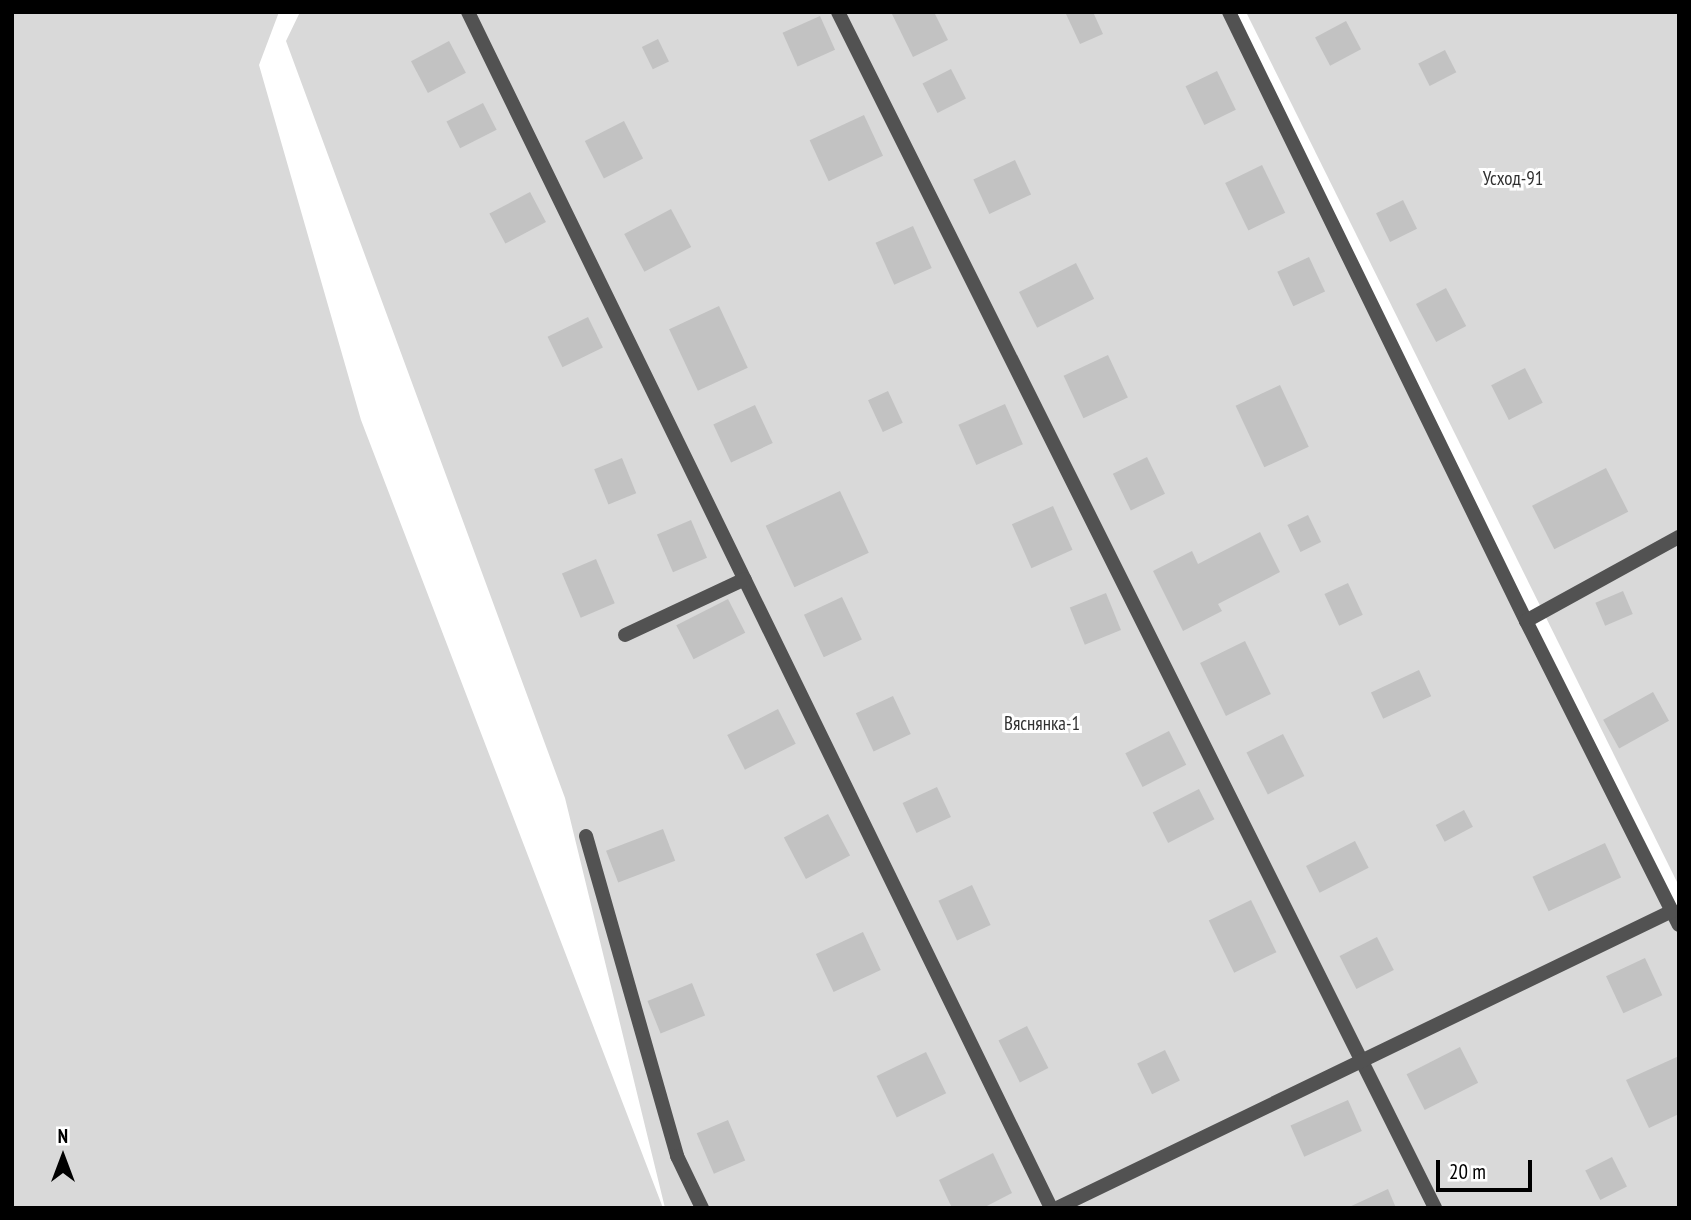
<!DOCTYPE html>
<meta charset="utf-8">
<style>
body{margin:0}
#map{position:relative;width:1691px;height:1220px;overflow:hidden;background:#fff;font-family:"PT Sans Narrow",sans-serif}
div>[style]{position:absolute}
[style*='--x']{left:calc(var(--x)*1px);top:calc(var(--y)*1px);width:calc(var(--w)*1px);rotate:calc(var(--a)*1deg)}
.green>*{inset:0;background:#d9d9d9}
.building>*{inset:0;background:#c2c2c2;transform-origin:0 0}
.service>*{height:14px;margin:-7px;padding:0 7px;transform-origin:7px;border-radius:7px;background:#525252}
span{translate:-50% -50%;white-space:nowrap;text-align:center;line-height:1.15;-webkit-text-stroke:6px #fff;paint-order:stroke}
.park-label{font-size:19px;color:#303030}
.frame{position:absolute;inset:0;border:14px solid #000;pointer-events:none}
.north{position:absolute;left:28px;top:1122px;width:70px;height:70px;-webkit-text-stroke:5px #fff;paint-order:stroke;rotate:0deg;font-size:19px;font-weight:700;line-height:28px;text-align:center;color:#000}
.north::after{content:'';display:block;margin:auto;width:24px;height:32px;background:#000;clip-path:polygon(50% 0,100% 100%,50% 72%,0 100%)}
.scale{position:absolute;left:1436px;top:1160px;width:96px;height:32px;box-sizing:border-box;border:4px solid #000;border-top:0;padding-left:9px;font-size:21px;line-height:24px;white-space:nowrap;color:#000;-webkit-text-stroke:5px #fff;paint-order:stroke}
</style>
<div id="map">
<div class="green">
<i style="clip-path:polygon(12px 12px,279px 12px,259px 65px,361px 420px,663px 1208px,12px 1208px)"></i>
<i style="clip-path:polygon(300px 12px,1225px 12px,1679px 927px,1679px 1208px,665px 1208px,565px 798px,286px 41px)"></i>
<i style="clip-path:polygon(1246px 12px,1679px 12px,1679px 886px)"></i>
</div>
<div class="building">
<i style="clip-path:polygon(891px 12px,934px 12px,948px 40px,913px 57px)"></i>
<i style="clip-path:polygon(1069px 12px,1093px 12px,1103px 34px,1080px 44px,1066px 14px)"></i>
<i style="left:820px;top:16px;width:37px;height:41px;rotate:66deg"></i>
<i style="left:1346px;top:21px;width:32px;height:35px;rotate:62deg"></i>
<i style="left:658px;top:39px;width:25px;height:18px;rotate:64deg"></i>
<i style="left:449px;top:41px;width:36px;height:43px;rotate:62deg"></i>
<i style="left:1445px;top:50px;width:25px;height:30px;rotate:63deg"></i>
<i style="left:951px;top:69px;width:33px;height:32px;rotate:63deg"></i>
<i style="left:1217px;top:71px;width:43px;height:35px;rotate:64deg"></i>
<i style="left:483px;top:103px;width:30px;height:41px;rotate:63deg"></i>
<i style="left:864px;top:115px;width:45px;height:60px;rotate:65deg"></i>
<i style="left:624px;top:121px;width:42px;height:44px;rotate:63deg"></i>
<i style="left:1015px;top:160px;width:38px;height:46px;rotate:65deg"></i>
<i style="left:1262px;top:165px;width:53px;height:41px;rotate:64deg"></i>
<i style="left:530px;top:192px;width:34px;height:46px;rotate:62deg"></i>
<i style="left:1403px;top:200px;width:32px;height:30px;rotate:64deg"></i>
<i style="left:671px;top:209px;width:43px;height:53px;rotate:62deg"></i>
<i style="left:913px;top:226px;width:46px;height:41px;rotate:66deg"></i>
<i style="left:1309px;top:257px;width:38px;height:35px;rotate:65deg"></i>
<i style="left:1076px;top:263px;width:40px;height:64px;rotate:63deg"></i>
<i style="left:1446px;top:288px;width:43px;height:34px;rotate:62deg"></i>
<i style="left:719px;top:306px;width:68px;height:55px;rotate:65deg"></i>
<i style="left:588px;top:317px;width:34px;height:45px;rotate:64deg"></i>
<i style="left:1108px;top:355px;width:47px;height:49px;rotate:65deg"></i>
<i style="left:1525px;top:368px;width:39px;height:38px;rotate:63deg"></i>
<i style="left:1280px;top:385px;width:68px;height:49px;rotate:65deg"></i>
<i style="left:888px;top:391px;width:35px;height:22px;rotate:65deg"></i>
<i style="left:1005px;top:404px;width:44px;height:51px;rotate:66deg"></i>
<i style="left:755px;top:405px;width:42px;height:46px;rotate:65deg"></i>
<i style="left:1147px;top:457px;width:41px;height:38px;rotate:64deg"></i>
<i style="left:622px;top:458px;width:38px;height:30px;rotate:68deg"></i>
<i style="left:1606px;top:468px;width:49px;height:83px;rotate:63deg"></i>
<i style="left:840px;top:491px;width:68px;height:82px;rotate:65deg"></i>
<i style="left:1053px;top:506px;width:48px;height:45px;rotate:66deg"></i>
<i style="left:1308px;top:515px;width:30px;height:23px;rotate:64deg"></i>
<i style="left:691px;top:520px;width:41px;height:37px;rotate:67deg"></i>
<i style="clip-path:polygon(1260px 532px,1280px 572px,1218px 604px,1222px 611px,1183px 631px,1153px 571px,1192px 551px,1198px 564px)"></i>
<i style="left:596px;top:559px;width:48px;height:37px;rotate:67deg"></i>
<i style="left:1348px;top:583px;width:35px;height:26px;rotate:65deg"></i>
<i style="left:1623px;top:591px;width:25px;height:30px;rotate:67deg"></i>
<i style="left:1106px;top:593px;width:40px;height:39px;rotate:68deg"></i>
<i style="left:842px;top:597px;width:47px;height:42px;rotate:65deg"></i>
<i style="left:728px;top:599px;width:38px;height:58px;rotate:63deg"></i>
<i style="left:1245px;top:641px;width:59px;height:50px;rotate:64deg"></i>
<i style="left:1419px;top:670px;width:29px;height:53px;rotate:65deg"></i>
<i style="left:1653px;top:692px;width:33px;height:57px;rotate:61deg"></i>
<i style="left:893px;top:696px;width:42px;height:41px;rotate:65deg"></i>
<i style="left:778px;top:709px;width:39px;height:57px;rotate:63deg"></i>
<i style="left:1169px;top:731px;width:38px;height:49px;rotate:63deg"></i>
<i style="left:1283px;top:734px;width:47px;height:41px;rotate:63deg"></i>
<i style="left:937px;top:787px;width:33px;height:38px;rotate:65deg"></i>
<i style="left:1199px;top:789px;width:34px;height:52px;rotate:63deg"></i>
<i style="left:1464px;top:810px;width:19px;height:32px;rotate:62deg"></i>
<i style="left:828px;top:814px;width:47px;height:50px;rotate:62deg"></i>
<i style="left:663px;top:829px;width:34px;height:61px;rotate:69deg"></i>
<i style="left:1355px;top:841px;width:30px;height:55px;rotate:63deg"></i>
<i style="left:1605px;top:843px;width:38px;height:80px;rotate:65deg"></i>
<i style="left:972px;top:885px;width:44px;height:37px;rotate:65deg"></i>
<i style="left:1251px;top:900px;width:58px;height:47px;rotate:64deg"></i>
<i style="left:863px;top:932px;width:42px;height:52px;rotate:65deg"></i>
<i style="left:1377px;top:937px;width:37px;height:42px;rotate:63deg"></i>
<i style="left:1645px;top:958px;width:41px;height:43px;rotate:65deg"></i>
<i style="left:692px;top:983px;width:35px;height:48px;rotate:68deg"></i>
<i style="left:1027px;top:1026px;width:47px;height:32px;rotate:63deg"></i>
<i style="left:1460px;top:1047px;width:40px;height:60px;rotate:63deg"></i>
<i style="left:1165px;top:1050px;width:34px;height:31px;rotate:64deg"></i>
<i style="left:926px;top:1052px;width:46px;height:55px;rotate:64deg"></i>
<i style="clip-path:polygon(1679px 1056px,1679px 1114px,1649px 1128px,1626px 1080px)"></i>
<i style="left:1348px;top:1100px;width:34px;height:63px;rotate:66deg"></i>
<i style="left:728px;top:1120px;width:44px;height:34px;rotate:67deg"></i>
<i style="clip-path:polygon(993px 1153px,1012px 1193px,983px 1208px,952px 1208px,939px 1180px)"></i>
<i style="left:1612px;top:1157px;width:33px;height:30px;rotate:63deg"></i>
<i style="clip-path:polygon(1388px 1189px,1396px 1208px,1347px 1208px)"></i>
</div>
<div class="service">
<i style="--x:468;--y:12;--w:1331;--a:64.01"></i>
<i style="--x:838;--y:12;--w:1337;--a:63.47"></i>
<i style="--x:1229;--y:12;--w:678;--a:64"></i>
<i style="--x:1526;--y:621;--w:340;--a:63.3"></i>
<i style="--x:1526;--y:621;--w:175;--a:-28.8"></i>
<i style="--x:625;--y:635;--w:132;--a:-25"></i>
<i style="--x:586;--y:836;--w:333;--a:74.1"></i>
<i style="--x:677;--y:1156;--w:58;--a:64.3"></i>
<i style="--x:1057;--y:1208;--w:683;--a:-25.78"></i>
</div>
<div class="park-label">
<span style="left:1513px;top:179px">Усход-91</span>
<span style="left:1042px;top:724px">Вяснянка-1</span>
</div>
<div class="frame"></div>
<div class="north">N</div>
<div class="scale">20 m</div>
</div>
